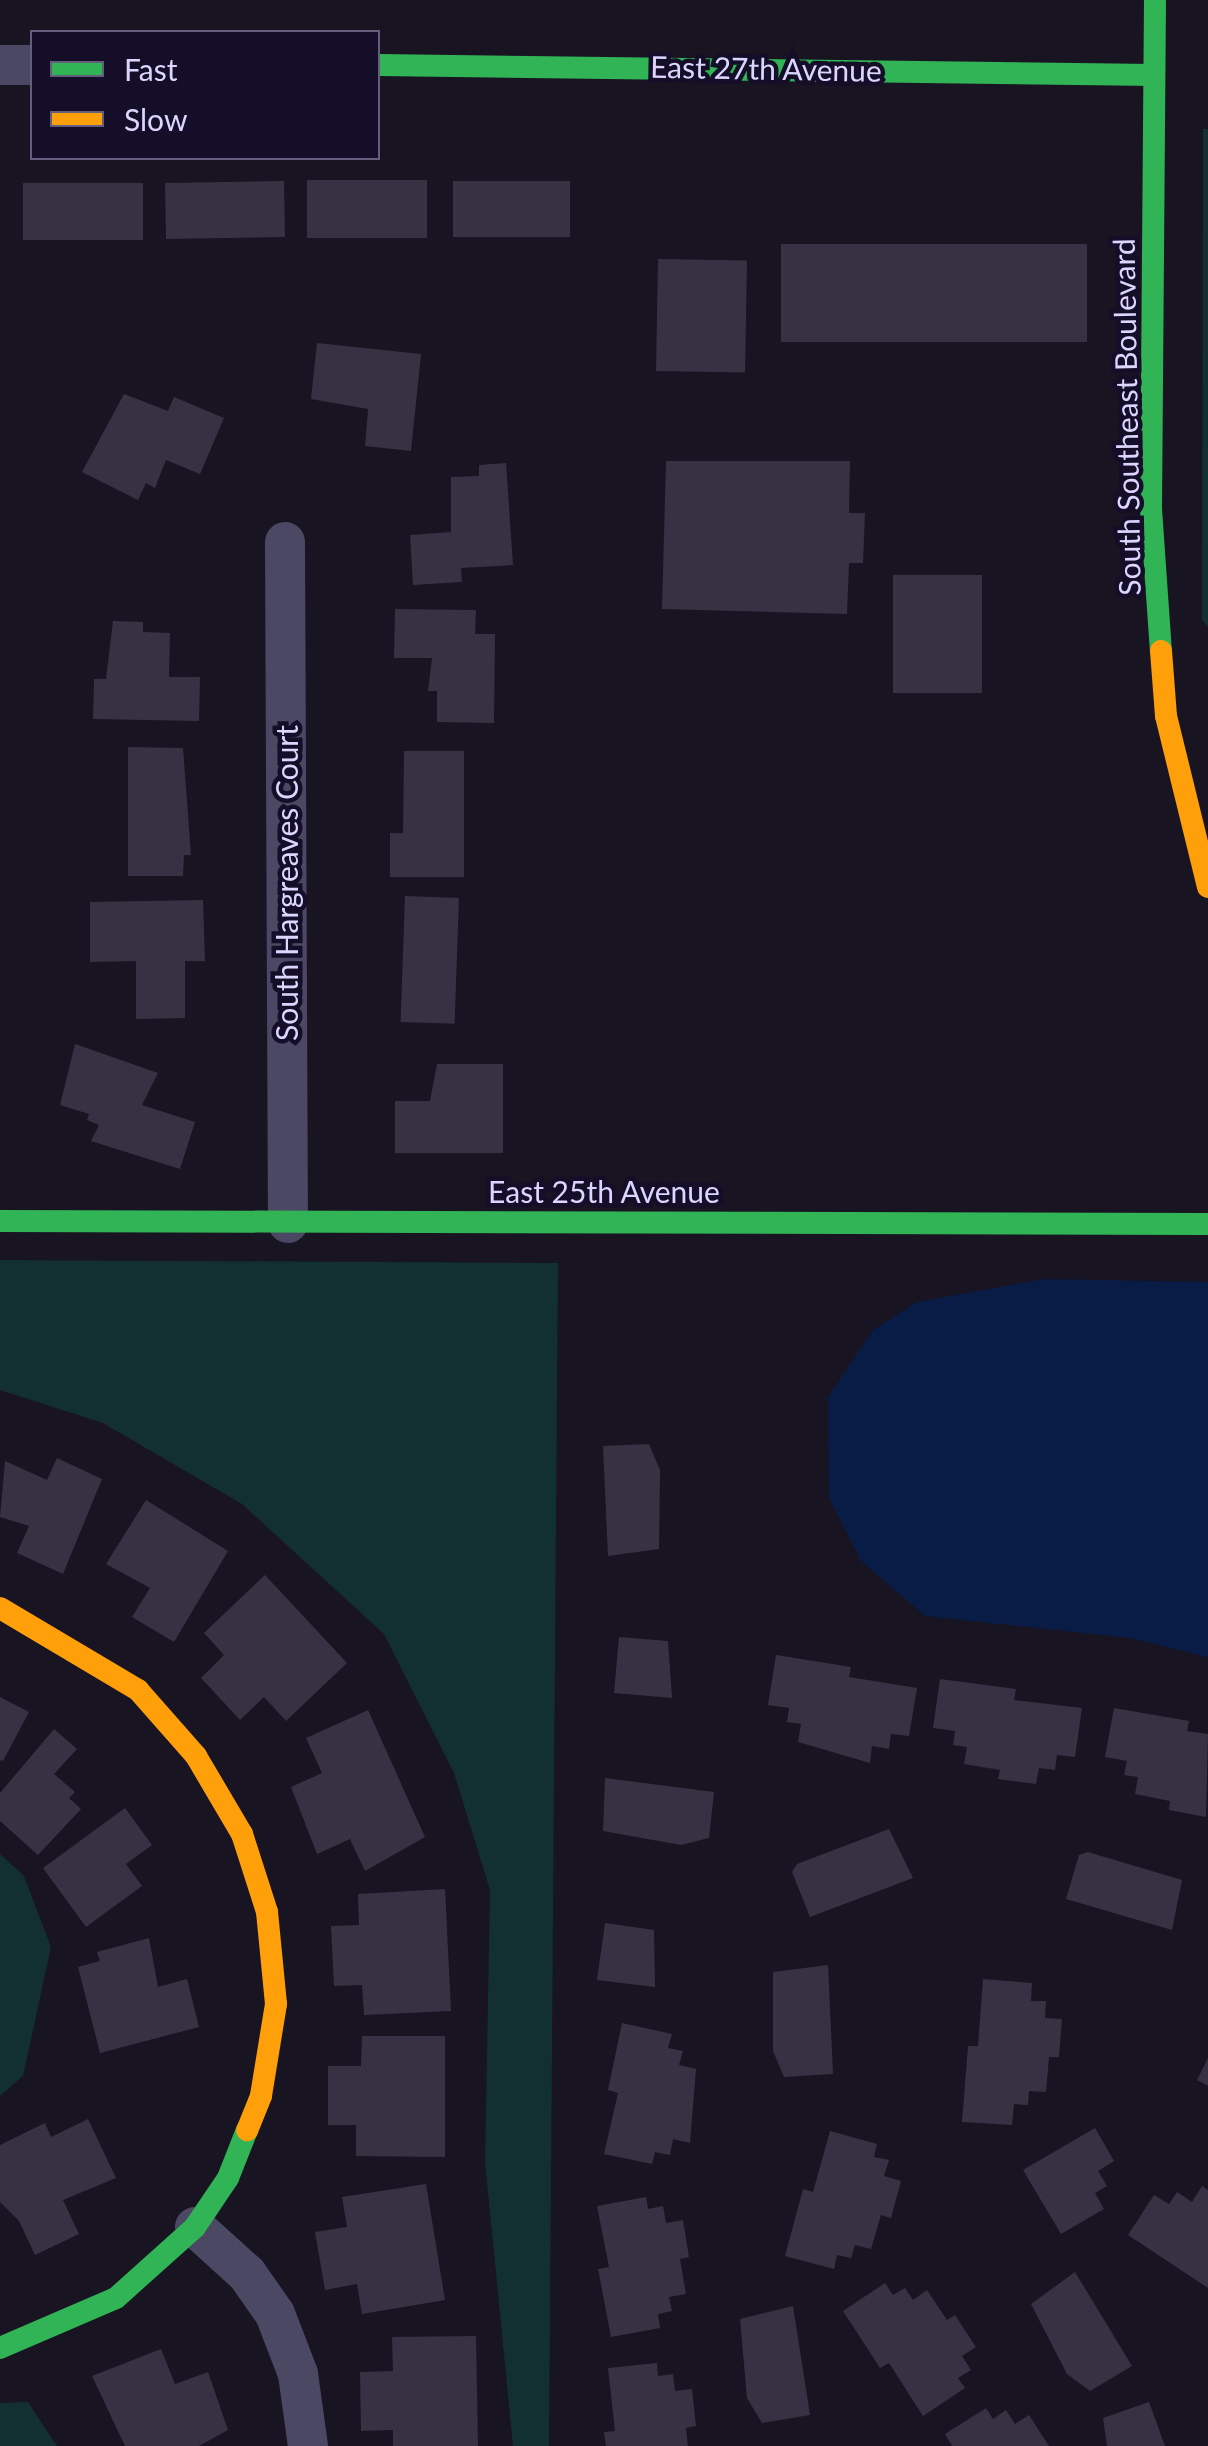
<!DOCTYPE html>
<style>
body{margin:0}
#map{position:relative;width:1208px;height:2446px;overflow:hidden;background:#181422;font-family:Lato,sans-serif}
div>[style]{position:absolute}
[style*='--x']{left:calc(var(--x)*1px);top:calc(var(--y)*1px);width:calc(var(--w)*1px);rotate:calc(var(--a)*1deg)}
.green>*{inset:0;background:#122f31}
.water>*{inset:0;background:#091c45}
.building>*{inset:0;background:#363244;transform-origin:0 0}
.street>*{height:40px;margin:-20px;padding:0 20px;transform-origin:20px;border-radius:20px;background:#4a4863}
.fast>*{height:22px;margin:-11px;padding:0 11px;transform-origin:11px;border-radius:11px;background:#30b455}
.slow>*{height:22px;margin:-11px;padding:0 11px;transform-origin:11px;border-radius:11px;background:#ff9f0a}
span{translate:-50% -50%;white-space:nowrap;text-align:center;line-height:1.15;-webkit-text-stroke:9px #140e28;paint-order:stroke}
.street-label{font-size:30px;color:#dcd6ff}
.legend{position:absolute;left:30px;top:30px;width:350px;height:130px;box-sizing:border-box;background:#140e28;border:2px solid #645e7e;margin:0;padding:12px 18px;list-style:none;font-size:30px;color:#dcd6ff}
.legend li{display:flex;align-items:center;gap:20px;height:50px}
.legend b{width:50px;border:2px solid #645e7e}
</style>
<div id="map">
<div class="green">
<i style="clip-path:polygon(1203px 129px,1208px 129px,1208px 627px,1202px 620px)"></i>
<i style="clip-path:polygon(0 1260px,558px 1263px,549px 2446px,513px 2446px,485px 2162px,490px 1890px,454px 1773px,384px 1634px,242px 1504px,103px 1423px,0 1390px)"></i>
<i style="clip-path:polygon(0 1854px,24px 1876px,51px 1947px,23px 2076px,0 2096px)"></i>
<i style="clip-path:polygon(28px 2402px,57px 2446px,0 2446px,0 2403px)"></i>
</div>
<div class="water">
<i style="clip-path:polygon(1044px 1279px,1208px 1282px,1208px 1657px,1130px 1638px,925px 1616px,861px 1561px,829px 1498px,828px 1397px,873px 1330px,917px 1302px)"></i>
</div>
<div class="building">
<i style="left:427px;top:180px;width:58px;height:120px;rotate:90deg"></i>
<i style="left:284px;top:181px;width:56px;height:119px;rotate:89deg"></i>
<i style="left:453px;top:181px;width:117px;height:56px"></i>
<i style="left:23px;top:183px;width:120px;height:57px"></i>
<i style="left:781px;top:244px;width:306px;height:98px"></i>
<i style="left:658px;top:259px;width:89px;height:112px;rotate:1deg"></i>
<i style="clip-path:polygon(317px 343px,421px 354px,411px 451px,365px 446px,368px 409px,311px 399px)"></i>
<i style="clip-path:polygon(124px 394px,168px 411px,174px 397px,224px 418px,200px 474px,166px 460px,155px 488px,146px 483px,138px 500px,82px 472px)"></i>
<i style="clip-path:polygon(666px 461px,850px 461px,849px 513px,865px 513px,863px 563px,849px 563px,847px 614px,662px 609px)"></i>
<i style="clip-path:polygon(506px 463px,513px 565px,461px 568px,462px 582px,413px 585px,410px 535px,451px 532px,451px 477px,479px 476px,479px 465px)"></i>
<i style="left:982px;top:575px;width:118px;height:89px;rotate:90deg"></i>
<i style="clip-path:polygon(395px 609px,476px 610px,475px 634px,495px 634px,494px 723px,437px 722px,437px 691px,428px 691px,432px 658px,394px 658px)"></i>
<i style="clip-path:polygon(113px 621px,143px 622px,143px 632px,170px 633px,169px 677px,200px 677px,199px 721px,93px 719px,94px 679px,106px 679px)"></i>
<i style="clip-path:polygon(128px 747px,183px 748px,191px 855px,184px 855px,183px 876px,128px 876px)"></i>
<i style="clip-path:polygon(404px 751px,464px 751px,464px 877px,390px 877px,390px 833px,403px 833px)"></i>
<i style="left:405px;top:896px;width:54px;height:126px;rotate:2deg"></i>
<i style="clip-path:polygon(203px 900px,205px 961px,185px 961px,185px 1018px,136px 1019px,136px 961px,90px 962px,90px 902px)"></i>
<i style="clip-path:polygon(75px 1044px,158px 1073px,142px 1105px,195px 1122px,180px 1169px,91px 1141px,99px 1125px,87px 1120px,89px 1114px,60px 1105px)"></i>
<i style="clip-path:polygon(437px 1064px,503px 1064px,503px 1153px,395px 1153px,395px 1101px,430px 1101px)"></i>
<i style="clip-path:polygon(649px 1444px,660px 1470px,659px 1549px,608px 1556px,603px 1446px)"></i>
<i style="clip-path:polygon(57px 1458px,102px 1479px,63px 1574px,17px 1553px,29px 1526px,0 1517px,5px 1461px,47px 1480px)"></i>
<i style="clip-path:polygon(146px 1500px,228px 1551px,174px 1642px,132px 1617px,150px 1588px,106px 1564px)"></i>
<i style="clip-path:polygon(265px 1575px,347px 1663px,286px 1721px,264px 1697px,240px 1720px,201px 1678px,224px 1655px,204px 1633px)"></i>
<i style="clip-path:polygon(619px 1637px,668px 1641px,672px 1698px,614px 1693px)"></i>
<i style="clip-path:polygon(776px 1655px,851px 1667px,849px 1677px,917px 1688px,909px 1736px,891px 1734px,889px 1749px,872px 1746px,870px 1763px,798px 1742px,801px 1724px,787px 1722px,789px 1708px,768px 1705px)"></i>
<i style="clip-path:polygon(940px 1679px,1016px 1689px,1014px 1700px,1082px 1708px,1075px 1757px,1057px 1755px,1055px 1770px,1039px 1768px,1036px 1784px,998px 1779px,1000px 1770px,964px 1764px,967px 1747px,953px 1745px,955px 1731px,933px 1728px)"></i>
<i style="clip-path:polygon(0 1697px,29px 1712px,3px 1761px,0 1760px)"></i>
<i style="clip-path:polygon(1114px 1708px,1189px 1721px,1187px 1731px,1208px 1734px,1206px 1817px,1169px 1810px,1170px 1801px,1135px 1794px,1138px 1777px,1124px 1775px,1127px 1761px,1105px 1757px)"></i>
<i style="clip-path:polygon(368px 1710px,425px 1837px,365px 1871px,350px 1839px,317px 1854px,291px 1787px,322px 1773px,306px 1738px)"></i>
<i style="clip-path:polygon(54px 1729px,77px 1749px,54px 1774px,75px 1792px,69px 1798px,81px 1809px,38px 1855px,0 1821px,0 1793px)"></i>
<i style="clip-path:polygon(605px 1778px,714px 1792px,709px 1838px,681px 1845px,603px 1831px)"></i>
<i style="clip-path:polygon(125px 1808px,152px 1845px,126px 1864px,142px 1886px,86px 1927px,43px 1868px)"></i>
<i style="clip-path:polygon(889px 1829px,913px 1878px,810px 1917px,792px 1872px,797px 1864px)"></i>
<i style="clip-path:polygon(1088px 1852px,1182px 1880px,1172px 1930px,1066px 1899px,1079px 1855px)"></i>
<i style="clip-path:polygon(445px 1889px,451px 2011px,364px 2015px,362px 1985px,334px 1986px,331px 1926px,359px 1925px,358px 1894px)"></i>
<i style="clip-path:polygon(605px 1923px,654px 1930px,655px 1987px,597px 1980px)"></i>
<i style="clip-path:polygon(149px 1938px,158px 1987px,187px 1979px,199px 2027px,100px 2053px,78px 1967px,100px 1961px,97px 1952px)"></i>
<i style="clip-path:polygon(828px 1965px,833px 2074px,784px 2077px,773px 2051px,773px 1972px)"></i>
<i style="clip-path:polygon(983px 1979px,1032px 1983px,1031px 2001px,1046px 2001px,1045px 2018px,1062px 2019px,1059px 2057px,1049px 2057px,1046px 2092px,1029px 2091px,1028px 2105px,1014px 2104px,1012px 2125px,962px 2122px,968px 2046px,978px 2046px)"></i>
<i style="clip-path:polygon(622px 2023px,672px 2034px,668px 2048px,683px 2051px,679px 2065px,696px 2069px,690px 2143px,673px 2139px,670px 2155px,655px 2152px,652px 2164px,604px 2154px,618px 2093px,608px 2090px)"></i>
<i style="clip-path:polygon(362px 2036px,445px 2036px,445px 2157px,356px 2156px,356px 2125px,328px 2125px,328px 2066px,361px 2066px)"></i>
<i style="clip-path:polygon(1208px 2058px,1208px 2086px,1197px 2080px)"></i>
<i style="clip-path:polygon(88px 2119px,116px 2178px,63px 2200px,79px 2234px,35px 2255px,19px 2221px,0 2202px,0 2145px,45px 2123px,51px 2137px)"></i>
<i style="clip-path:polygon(1095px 2128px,1114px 2161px,1098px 2171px,1107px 2186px,1095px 2193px,1104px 2209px,1061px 2234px,1023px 2170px)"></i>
<i style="clip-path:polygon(830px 2131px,877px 2144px,874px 2157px,889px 2160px,884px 2176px,901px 2181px,891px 2218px,881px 2215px,871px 2249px,855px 2245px,851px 2258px,837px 2255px,834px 2269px,785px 2256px,803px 2189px,813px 2192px)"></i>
<i style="clip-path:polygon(426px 2184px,445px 2300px,362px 2314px,357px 2284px,325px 2290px,315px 2232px,347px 2227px,342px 2197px)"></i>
<i style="clip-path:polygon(1202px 2186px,1208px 2190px,1208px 2288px,1128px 2235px,1154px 2195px,1169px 2204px,1177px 2192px,1192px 2202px)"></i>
<i style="clip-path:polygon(646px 2197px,648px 2209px,663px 2206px,666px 2223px,683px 2220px,689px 2257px,680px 2259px,686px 2294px,669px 2297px,672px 2311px,658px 2314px,660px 2328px,611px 2337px,598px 2269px,609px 2267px,597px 2206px)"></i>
<i style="clip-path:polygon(1075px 2272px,1132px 2366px,1090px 2391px,1067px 2374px,1031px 2304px)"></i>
<i style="clip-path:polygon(885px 2283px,893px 2295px,905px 2288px,913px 2300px,927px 2290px,947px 2320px,955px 2315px,976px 2347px,962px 2356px,971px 2370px,958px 2378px,965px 2388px,923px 2416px,889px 2363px,880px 2368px,843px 2311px)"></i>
<i style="clip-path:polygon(793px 2306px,810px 2415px,762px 2423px,747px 2398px,740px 2319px)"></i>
<i style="clip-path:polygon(476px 2336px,478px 2446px,393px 2446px,393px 2430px,361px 2431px,360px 2372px,393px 2371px,392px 2337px)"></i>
<i style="clip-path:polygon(161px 2349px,175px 2384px,208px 2372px,228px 2430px,199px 2446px,125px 2446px,92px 2376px)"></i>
<i style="clip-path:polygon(657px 2363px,658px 2376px,673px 2374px,675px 2391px,692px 2389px,696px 2426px,686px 2428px,688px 2446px,606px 2446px,604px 2432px,615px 2431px,608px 2368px)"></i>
<i style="clip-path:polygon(1149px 2402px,1165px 2446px,1107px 2446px,1103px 2418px)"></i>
<i style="clip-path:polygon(986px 2408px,993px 2419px,1006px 2410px,1015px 2424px,1029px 2415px,1049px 2446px,952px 2446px,945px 2434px)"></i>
</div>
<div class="street">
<i style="--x:0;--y:65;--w:32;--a:0"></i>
<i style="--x:285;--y:542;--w:681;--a:89.75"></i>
<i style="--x:195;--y:2227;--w:70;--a:42.1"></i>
<i style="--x:247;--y:2274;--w:49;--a:55"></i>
<i style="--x:275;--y:2314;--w:64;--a:69"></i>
<i style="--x:298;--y:2374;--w:73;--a:82.1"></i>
</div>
<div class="fast">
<i style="--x:1155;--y:0;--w:509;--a:90.45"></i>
<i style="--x:1151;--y:509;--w:142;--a:86"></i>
<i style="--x:378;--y:65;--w:776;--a:0.74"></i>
<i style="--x:0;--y:1221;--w:1208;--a:0.14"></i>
<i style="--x:0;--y:2348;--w:126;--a:-23.3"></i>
<i style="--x:116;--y:2298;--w:106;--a:-41.9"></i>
<i style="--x:195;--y:2227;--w:59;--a:-56"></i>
<i style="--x:228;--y:2178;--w:52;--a:-68.4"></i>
</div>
<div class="slow">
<i style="--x:1161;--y:651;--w:65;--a:85.6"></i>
<i style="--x:1166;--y:716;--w:176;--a:76.2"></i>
<i style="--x:0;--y:1608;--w:161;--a:30.7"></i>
<i style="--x:138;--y:1690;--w:88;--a:48.7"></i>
<i style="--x:196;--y:1756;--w:91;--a:59.5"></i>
<i style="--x:242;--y:1834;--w:82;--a:72.2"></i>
<i style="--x:267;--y:1912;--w:92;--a:84.4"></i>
<i style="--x:276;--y:2004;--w:93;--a:99.3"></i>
<i style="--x:261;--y:2096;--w:37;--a:112"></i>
</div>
<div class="street-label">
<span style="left:766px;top:68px;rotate:1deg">East 27th Avenue</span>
<span style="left:1126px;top:417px;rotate:-91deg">South Southeast Boulevard</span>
<span style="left:286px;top:883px;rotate:-90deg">South Hargreaves Court</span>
<span style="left:604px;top:1191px">East 25th Avenue</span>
</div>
<ul class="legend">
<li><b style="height:12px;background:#30b455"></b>Fast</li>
<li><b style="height:12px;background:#ff9f0a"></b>Slow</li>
</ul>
</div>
